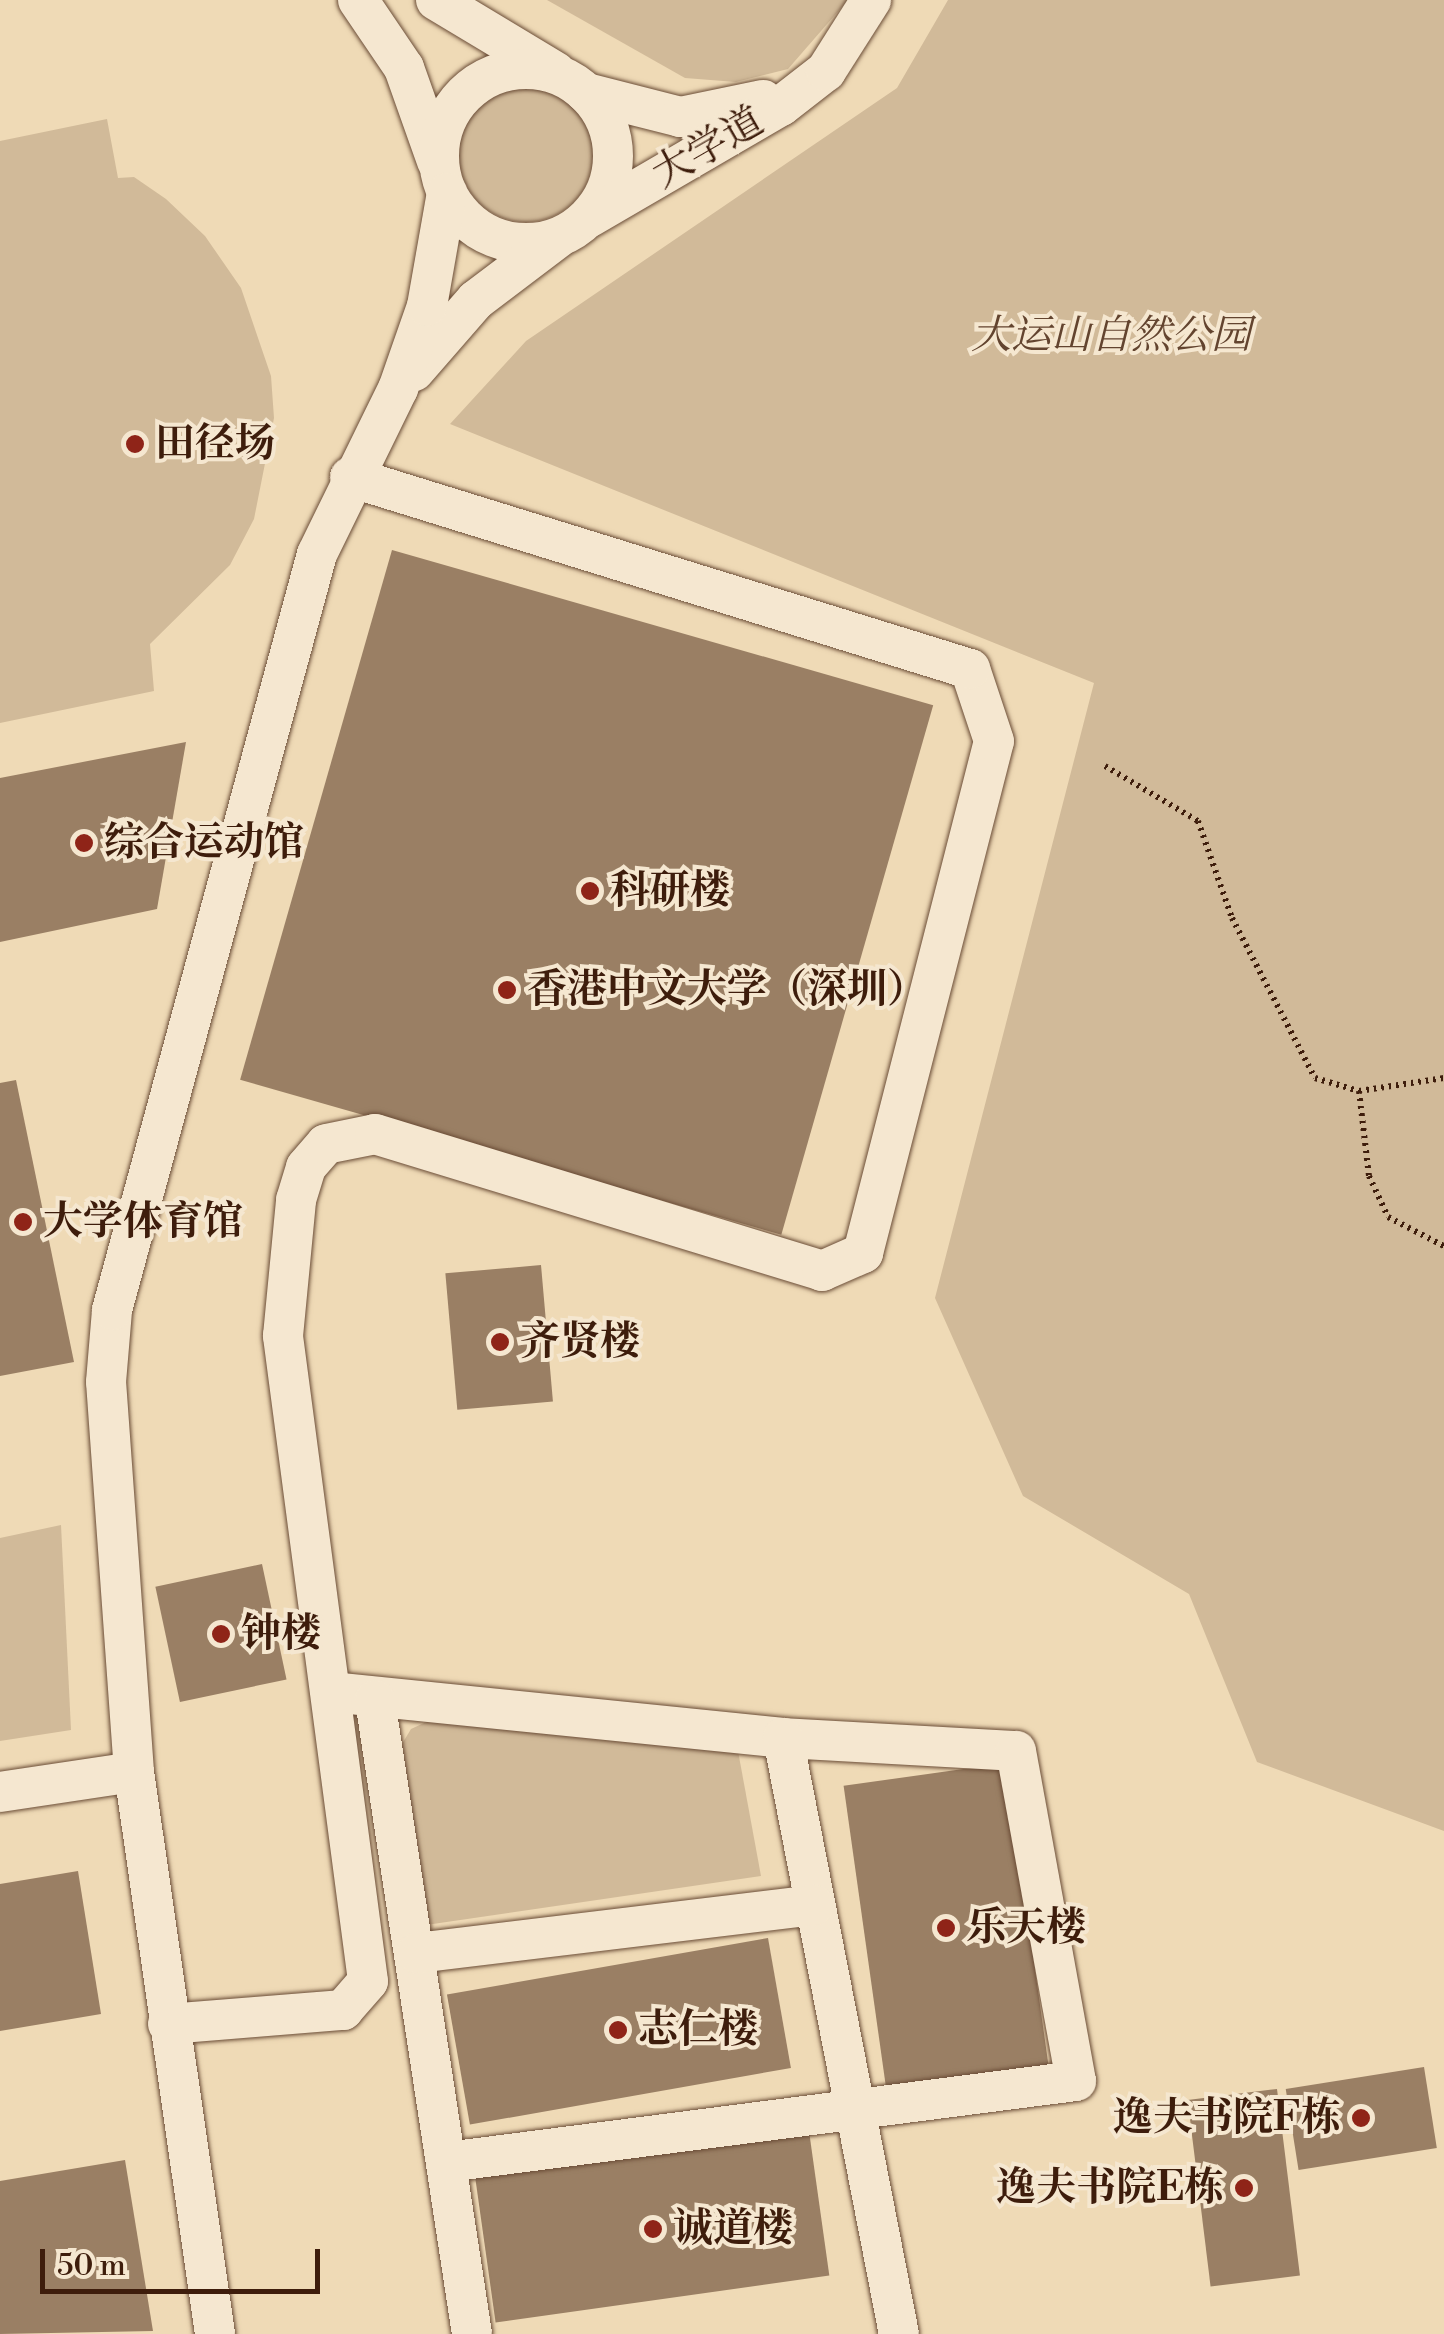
<!DOCTYPE html>
<meta charset="utf-8">
<style>
body{margin:0}
#map{position:relative;width:1444px;height:2334px;overflow:hidden;background:#efdab6;font-family:"Libre Bodoni","Noto Serif SC",serif}
div>[style]{position:absolute}
[style*='--x']{left:calc(var(--x)*1px);top:calc(var(--y)*1px);width:calc(var(--w)*1px);rotate:calc(var(--a)*1deg)}
.green>*{inset:0;background:#d1ba99}
.round{border-radius:50%}
.building>*{inset:0;background:#9a7f64;transform-origin:0 0}
.path>*{height:6px;margin-top:-3px;transform-origin:0;background:repeating-linear-gradient(90deg,#3e1d0c 0 2.5px,transparent 0 7.5px)}
.roads{filter:drop-shadow(0 0 2px #6a4c36) drop-shadow(0 0 2px #6a4c36)}
.minor>*{height:40px;margin:-20px;padding:0 20px;transform-origin:20px;border-radius:20px;background:#f5e7d0}
.minor>.ring{margin:-20px;padding:0;box-sizing:content-box;background:none;border:40px solid #f5e7d0;border-radius:50%}
.dots>*{width:28px;height:28px;translate:-50% -50%;box-sizing:border-box;border:5px solid #f5e7d0;border-radius:50%}
span{translate:-50% -50%;white-space:nowrap;text-align:center;line-height:1.15;-webkit-text-stroke:8px #f5e7d0;paint-order:stroke}
.street-label{font-size:40px;color:#3e1d0c}
.park-label{font-size:40px;color:#63442f;font-style:italic}
.poi-label{font-size:40px;color:#3e1d0c;font-weight:700}
.left{translate:0 -50%;text-align:left}
.right{translate:-100% -50%;text-align:right}
.scale{position:absolute;left:40px;top:2249px;width:280px;height:45px;box-sizing:border-box;border:5px solid #3e1d0c;border-top:0;padding-left:12px;font-size:30px;line-height:35px;white-space:nowrap;color:#3e1d0c;-webkit-text-stroke:8px #f5e7d0;paint-order:stroke}
</style>
<div id="map">
<div class="green">
<i style="clip-path:polygon(547px 0,848px 0,788px 69px,736px 82px,685px 78px)"></i>
<i style="clip-path:polygon(948px 0,1444px 0,1444px 1831px,1257px 1762px,1189px 1594px,1023px 1496px,935px 1298px,1094px 683px,450px 424px,526px 341px,897px 88px)"></i>
<i class="round" style="left:459px;top:88px;width:134px;height:134px"></i>
<i style="clip-path:polygon(107px 119px,118px 178px,134px 177px,166px 199px,205px 236px,241px 288px,271px 376px,274px 418px,254px 519px,230px 565px,150px 644px,154px 691px,0 723px,0 141px)"></i>
<i style="clip-path:polygon(61px 1525px,71px 1730px,0 1741px,0 1538px)"></i>
<i style="clip-path:polygon(437px 1717px,738px 1751px,761px 1876px,426px 1925px,399px 1749px,411px 1729px)"></i>
</div>
<div class="building">
<i style="left:392px;top:550px;width:563px;height:551px;rotate:16deg"></i>
<i style="clip-path:polygon(186px 742px,157px 909px,0 942px,0 778px)"></i>
<i style="clip-path:polygon(16px 1080px,74px 1362px,0 1376px,0 1083px)"></i>
<i style="left:541px;top:1265px;width:137px;height:96px;rotate:85deg"></i>
<i style="left:262px;top:1564px;width:118px;height:109px;rotate:78deg"></i>
<i style="left:1006px;top:1763px;width:309px;height:164px;rotate:82deg"></i>
<i style="clip-path:polygon(78px 1871px,101px 2014px,0 2031px,0 1884px)"></i>
<i style="left:768px;top:1938px;width:132px;height:326px;rotate:80deg"></i>
<i style="left:1424px;top:2067px;width:82px;height:140px;rotate:81deg"></i>
<i style="left:1277px;top:2089px;width:188px;height:90px;rotate:83deg"></i>
<i style="left:809px;top:2131px;width:146px;height:337px;rotate:82deg"></i>
<i style="clip-path:polygon(125px 2160px,153px 2331px,0 2334px,0 2181px)"></i>
</div>
<div class="path">
<i style="--x:1105;--y:766;--w:108;--a:30.6"></i>
<i style="--x:1198;--y:821;--w:103;--a:70.7"></i>
<i style="--x:1232;--y:918;--w:180;--a:62.6"></i>
<i style="--x:1315;--y:1078;--w:46;--a:16.5"></i>
<i style="--x:1359;--y:1091;--w:86;--a:-8.7"></i>
<i style="--x:1359;--y:1091;--w:86;--a:83.3"></i>
<i style="--x:1369;--y:1176;--w:45;--a:65.1"></i>
<i style="--x:1388;--y:1217;--w:63;--a:27.4"></i>
</div>
<div class="roads">
<div class="minor">
<i style="--x:358;--y:0;--w:82;--a:55.9"></i>
<i style="--x:404;--y:68;--w:99;--a:70.5"></i>
<i style="--x:436;--y:0;--w:140;--a:31"></i>
<i class="ring" style="left:439px;top:69px;width:134px;height:134px"></i>
<i style="--x:586;--y:93;--w:97;--a:14.3"></i>
<i style="--x:680;--y:117;--w:85;--a:-11.6"></i>
<i style="--x:590;--y:217;--w:221;--a:-30.2"></i>
<i style="--x:781;--y:106;--w:57;--a:-37.9"></i>
<i style="--x:826;--y:71;--w:84;--a:-57.6"></i>
<i style="--x:414;--y:371;--w:94;--a:-48.9"></i>
<i style="--x:476;--y:300;--w:103;--a:-37.1"></i>
<i style="--x:331;--y:1692;--w:454;--a:5.8"></i>
<i style="--x:783;--y:1738;--w:233;--a:3.2"></i>
<i style="--x:1016;--y:1751;--w:335;--a:79.7"></i>
<i style="--x:1076;--y:2081;--w:634;--a:172.66"></i>
<i style="--x:375;--y:1700;--w:641;--a:81.3"></i>
<i style="--x:783;--y:1738;--w:607;--a:78.99"></i>
<i style="--x:0;--y:1792;--w:135;--a:-8.5"></i>
<i style="--x:417;--y:1953;--w:400;--a:-6.9"></i>
<i style="--x:168;--y:2024;--w:176;--a:-4.6"></i>
<i style="--x:343;--y:2010;--w:38;--a:-49"></i>
<i style="--x:368;--y:1981;--w:651;--a:-97.51"></i>
<i style="--x:283;--y:1336;--w:137;--a:-84.5"></i>
<i style="--x:296;--y:1200;--w:34;--a:-73"></i>
<i style="--x:306;--y:1167;--w:30;--a:-49"></i>
<i style="--x:326;--y:1144;--w:50;--a:-11.5"></i>
<i style="--x:375;--y:1134;--w:468;--a:17"></i>
<i style="--x:822;--y:1271;--w:45;--a:-23.7"></i>
<i style="--x:863;--y:1253;--w:528;--a:-75.65"></i>
<i style="--x:994;--y:741;--w:76;--a:-108.4"></i>
<i style="--x:970;--y:669;--w:649;--a:-162.79"></i>
<i style="--x:215;--y:2334;--w:568;--a:-98.2"></i>
<i style="--x:134;--y:1772;--w:391;--a:-94.1"></i>
<i style="--x:106;--y:1382;--w:72;--a:-85.2"></i>
<i style="--x:112;--y:1310;--w:783;--a:-74.83"></i>
<i style="--x:317;--y:554;--w:184;--a:-63.9"></i>
<i style="--x:398;--y:389;--w:88;--a:-70.7"></i>
<i style="--x:427;--y:306;--w:115;--a:-80"></i>
</div>
</div>
<div class="dots">
<i style="left:135px;top:444px;background:#8f2418"></i>
<i style="left:84px;top:843px;background:#8f2418"></i>
<i style="left:590px;top:891px;background:#8f2418"></i>
<i style="left:507px;top:990px;background:#8f2418"></i>
<i style="left:23px;top:1222px;background:#8f2418"></i>
<i style="left:500px;top:1342px;background:#8f2418"></i>
<i style="left:221px;top:1634px;background:#8f2418"></i>
<i style="left:946px;top:1928px;background:#8f2418"></i>
<i style="left:618px;top:2030px;background:#8f2418"></i>
<i style="left:1361px;top:2118px;background:#8f2418"></i>
<i style="left:1244px;top:2188px;background:#8f2418"></i>
<i style="left:653px;top:2229px;background:#8f2418"></i>
</div>
<div class="street-label">
<span style="left:708px;top:148px;rotate:-30deg">大学道</span>
</div>
<div class="park-label">
<span style="left:1111px;top:336px">大运山自然公园</span>
</div>
<div class="poi-label">
<span class="left" style="left:155px;top:444px">田径场</span>
<span class="left" style="left:104px;top:843px">综合运动馆</span>
<span class="left" style="left:610px;top:891px">科研楼</span>
<span class="left" style="left:527px;top:990px">香港中文大学（深圳）</span>
<span class="left" style="left:43px;top:1222px">大学体育馆</span>
<span class="left" style="left:520px;top:1342px">齐贤楼</span>
<span class="left" style="left:241px;top:1634px">钟楼</span>
<span class="left" style="left:966px;top:1928px">乐天楼</span>
<span class="left" style="left:638px;top:2030px">志仁楼</span>
<span class="right" style="left:1341px;top:2118px">逸夫书院F栋</span>
<span class="right" style="left:1224px;top:2188px">逸夫书院E栋</span>
<span class="left" style="left:673px;top:2229px">诚道楼</span>
</div>
<div class="scale">50 m</div>
</div>
